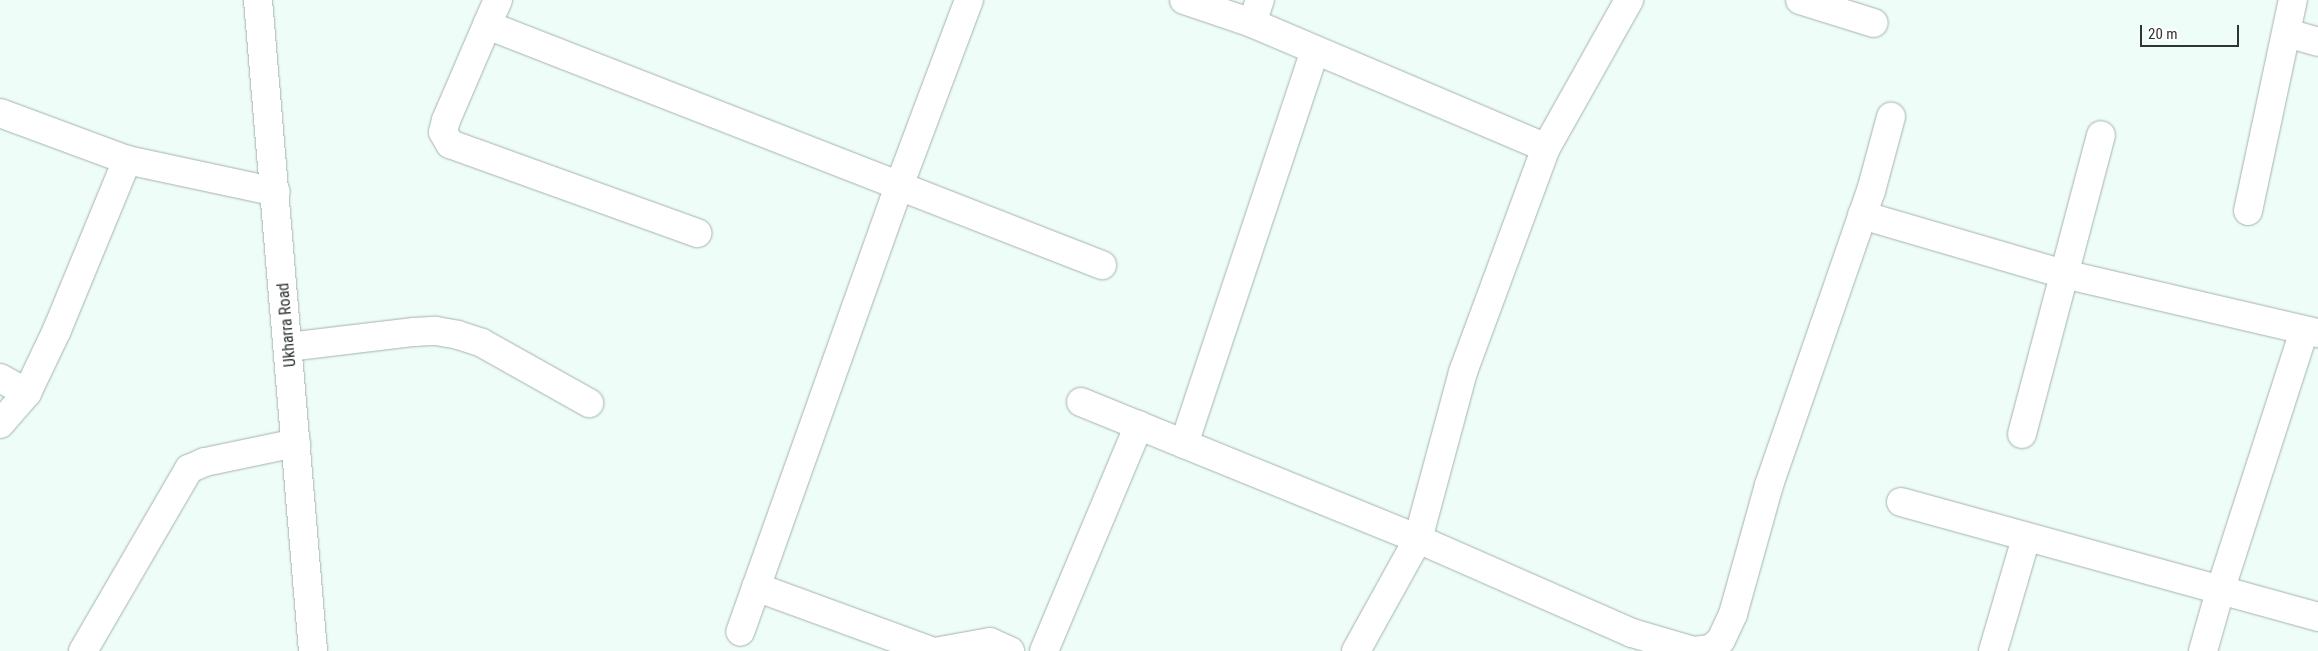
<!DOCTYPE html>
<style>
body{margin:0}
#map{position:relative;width:2318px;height:651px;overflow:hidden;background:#effdf9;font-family:"Roboto Condensed",sans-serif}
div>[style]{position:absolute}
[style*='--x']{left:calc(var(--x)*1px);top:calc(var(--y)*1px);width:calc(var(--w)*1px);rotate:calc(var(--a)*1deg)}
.roads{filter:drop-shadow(0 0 1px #a4b2ad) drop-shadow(0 0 1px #a4b2ad)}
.minor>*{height:28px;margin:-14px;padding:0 14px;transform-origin:14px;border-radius:14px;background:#fff}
span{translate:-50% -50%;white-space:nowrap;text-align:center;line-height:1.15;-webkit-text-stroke:5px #fff;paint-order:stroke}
.street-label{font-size:16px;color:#2f3533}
.scale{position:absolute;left:2140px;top:25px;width:99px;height:22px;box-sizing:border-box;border:2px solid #2f3533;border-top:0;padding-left:6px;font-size:15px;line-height:18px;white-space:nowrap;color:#2f3533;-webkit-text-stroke:4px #fff;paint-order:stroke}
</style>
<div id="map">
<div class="roads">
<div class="minor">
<i style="--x:258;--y:0;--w:653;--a:85.17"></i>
<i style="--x:498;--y:0;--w:27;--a:114"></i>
<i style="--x:487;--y:25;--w:442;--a:21.3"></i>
<i style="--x:899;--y:186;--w:473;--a:109.6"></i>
<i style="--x:969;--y:0;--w:199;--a:110.6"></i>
<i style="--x:899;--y:186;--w:218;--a:21.3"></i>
<i style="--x:1184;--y:0;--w:72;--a:18.7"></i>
<i style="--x:1252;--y:23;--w:319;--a:23"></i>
<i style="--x:1800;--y:0;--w:77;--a:17.3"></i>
<i style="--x:1252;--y:23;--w:24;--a:-71"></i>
<i style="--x:487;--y:25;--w:103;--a:113.3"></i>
<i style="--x:446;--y:120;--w:12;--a:104"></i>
<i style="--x:443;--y:132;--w:14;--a:60"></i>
<i style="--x:450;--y:144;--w:263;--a:19.8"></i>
<i style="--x:2287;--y:33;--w:32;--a:16"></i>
<i style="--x:0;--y:113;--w:135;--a:20.3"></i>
<i style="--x:127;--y:160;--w:152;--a:12.1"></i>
<i style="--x:2248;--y:211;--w:216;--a:-78"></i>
<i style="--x:1862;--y:215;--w:210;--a:16.3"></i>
<i style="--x:2064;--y:274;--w:261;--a:13.1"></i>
<i style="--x:288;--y:347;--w:127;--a:-6.8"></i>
<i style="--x:414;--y:332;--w:22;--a:-3"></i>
<i style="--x:436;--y:331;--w:22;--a:10"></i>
<i style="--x:458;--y:335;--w:25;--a:18"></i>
<i style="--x:482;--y:343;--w:123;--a:29.3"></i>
<i style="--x:0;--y:378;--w:31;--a:29"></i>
<i style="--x:1081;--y:402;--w:364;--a:22.1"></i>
<i style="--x:1418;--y:539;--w:234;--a:23.7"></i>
<i style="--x:1632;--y:633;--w:65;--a:16.2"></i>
<i style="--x:1694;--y:651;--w:17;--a:-7"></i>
<i style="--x:1711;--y:649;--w:13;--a:-42"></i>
<i style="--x:1721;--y:640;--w:29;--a:-65"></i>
<i style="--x:1733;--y:614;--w:134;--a:-74.4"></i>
<i style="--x:1769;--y:485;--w:311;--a:-70.9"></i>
<i style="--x:1871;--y:191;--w:77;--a:-74.9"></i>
<i style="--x:0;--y:424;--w:41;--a:-48.9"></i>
<i style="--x:27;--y:393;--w:70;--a:-64.5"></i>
<i style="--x:57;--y:330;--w:184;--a:-67.6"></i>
<i style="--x:2022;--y:434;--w:309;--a:-75.2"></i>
<i style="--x:1184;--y:444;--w:415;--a:-71.6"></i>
<i style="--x:1901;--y:502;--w:433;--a:15.4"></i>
<i style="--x:756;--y:587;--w:186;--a:20.1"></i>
<i style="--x:83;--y:651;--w:211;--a:-59.8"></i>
<i style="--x:189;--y:469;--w:17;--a:-24"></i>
<i style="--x:205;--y:462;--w:93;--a:-11.8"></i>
<i style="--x:940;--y:651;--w:51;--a:-10.2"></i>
<i style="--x:990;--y:642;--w:22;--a:24"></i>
<i style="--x:1044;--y:651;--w:245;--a:-67.2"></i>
<i style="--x:1356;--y:651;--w:128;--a:-61"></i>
<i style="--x:1418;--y:539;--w:173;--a:-74.9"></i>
<i style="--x:1463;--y:372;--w:239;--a:-69.7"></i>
<i style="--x:1546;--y:148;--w:170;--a:-60.7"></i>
<i style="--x:1993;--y:651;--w:118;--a:-73.7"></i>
<i style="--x:2203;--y:651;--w:62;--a:-74.2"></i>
<i style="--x:2220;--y:591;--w:273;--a:-72.1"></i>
</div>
</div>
<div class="street-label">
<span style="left:287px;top:325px;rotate:-95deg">Ukharra Road</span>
</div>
<div class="scale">20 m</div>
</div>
